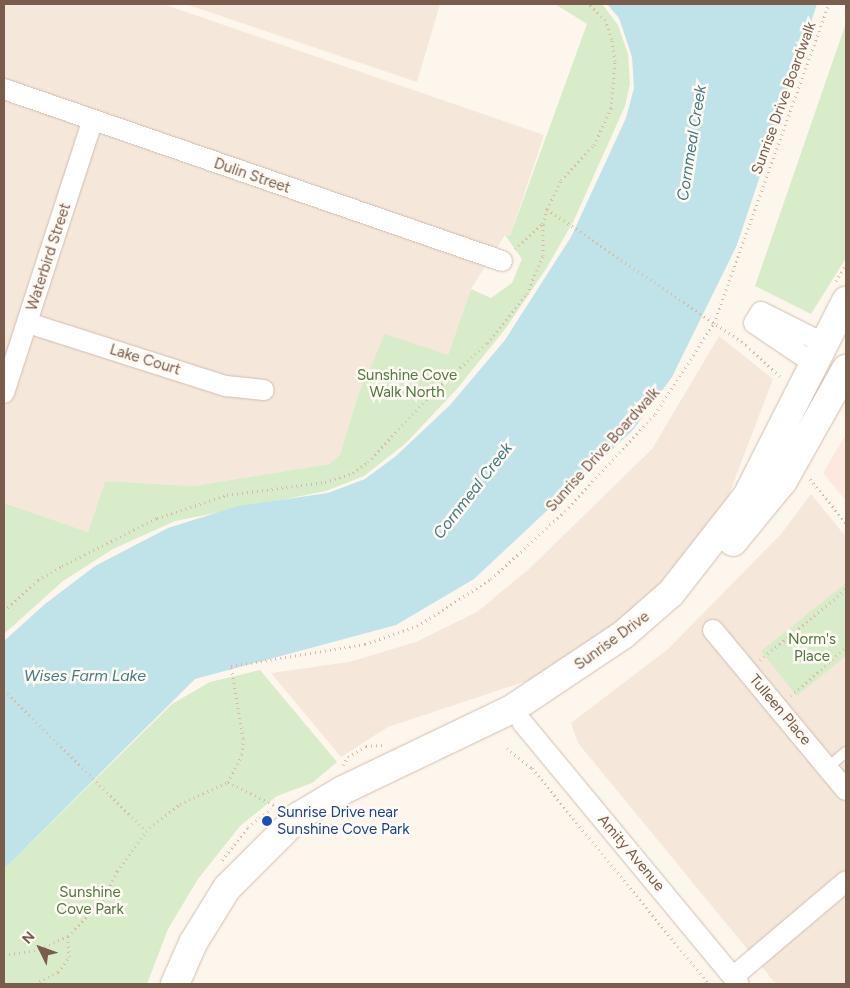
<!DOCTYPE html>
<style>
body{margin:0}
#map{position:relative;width:850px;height:988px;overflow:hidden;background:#fdf6ec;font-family:Figtree,sans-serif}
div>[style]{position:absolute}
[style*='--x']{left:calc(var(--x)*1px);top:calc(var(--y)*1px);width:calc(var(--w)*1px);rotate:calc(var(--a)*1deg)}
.residential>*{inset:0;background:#f5e8da}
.commercial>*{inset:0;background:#fde8e0}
.green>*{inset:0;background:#d8ecc9}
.water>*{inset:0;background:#bfe3e8}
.path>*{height:3px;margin-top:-1.5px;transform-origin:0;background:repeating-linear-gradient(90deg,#d9b8a5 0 1px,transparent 0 5px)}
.roads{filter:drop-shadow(0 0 1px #d1beb0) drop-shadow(0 0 1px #d1beb0)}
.lane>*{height:10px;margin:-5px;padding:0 5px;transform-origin:5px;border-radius:5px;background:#fff}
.street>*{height:20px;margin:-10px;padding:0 10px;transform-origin:10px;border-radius:10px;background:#fff}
.secondary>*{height:28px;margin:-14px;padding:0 14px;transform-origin:14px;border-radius:14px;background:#fff}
.dots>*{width:14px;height:14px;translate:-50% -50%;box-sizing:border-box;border:2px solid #fffaf3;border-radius:50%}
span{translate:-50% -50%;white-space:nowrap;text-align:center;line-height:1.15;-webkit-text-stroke:5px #fffaf3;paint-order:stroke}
.street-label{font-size:15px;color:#7a5c4d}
.park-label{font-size:15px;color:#537a41}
.transit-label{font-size:15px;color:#164399}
.left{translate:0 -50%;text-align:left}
.water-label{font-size:16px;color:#437c86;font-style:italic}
.frame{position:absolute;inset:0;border:5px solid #7a5c4d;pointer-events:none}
.north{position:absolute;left:15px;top:923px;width:50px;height:50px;-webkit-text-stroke:4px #fffaf3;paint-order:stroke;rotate:312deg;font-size:14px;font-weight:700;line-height:20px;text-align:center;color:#7a5c4d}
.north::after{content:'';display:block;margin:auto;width:18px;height:22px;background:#7a5c4d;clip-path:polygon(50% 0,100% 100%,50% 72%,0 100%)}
</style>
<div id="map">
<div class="residential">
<i style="clip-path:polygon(4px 4px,163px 4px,544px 135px,510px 236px,505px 235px,471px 289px,448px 355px,358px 395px,340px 456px,329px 464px,193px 486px,105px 481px,88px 532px,4px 503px)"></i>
<i style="clip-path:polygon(185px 4px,440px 4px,417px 82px)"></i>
<i style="clip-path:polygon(719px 336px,773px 379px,724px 508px,675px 572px,628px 623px,557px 671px,388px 727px,341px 757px,271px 673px,349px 662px,416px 642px,477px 612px,530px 568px,652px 449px)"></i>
<i style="clip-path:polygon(811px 494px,846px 537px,846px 984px,776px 984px,578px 743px,571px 723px,668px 649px,781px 534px)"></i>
</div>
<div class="commercial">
<i style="clip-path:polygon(846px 434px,846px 501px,823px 473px)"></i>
</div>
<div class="green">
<i style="clip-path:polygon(555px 4px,602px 4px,618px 25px,628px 54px,630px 84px,625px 106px,574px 220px,546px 269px,506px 328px,456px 390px,405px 444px,364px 476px,326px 491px,175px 521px,113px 549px,63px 581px,4px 634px,4px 503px,88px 532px,105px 481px,193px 486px,329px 464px,340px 455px,358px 395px,385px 334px,448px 355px,471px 289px,491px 298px,512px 283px,522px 259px,505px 235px,510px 236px,587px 24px)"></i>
<i style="clip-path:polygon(846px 23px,846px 258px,811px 314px,755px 286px)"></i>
<i style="clip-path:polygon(846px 583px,846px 656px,797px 696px,761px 651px)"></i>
<i style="clip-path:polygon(260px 670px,337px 762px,312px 783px,277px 796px,240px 826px,198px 879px,168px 929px,147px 984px,4px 984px,4px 869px,172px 704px,210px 682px)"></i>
</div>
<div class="water">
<i style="clip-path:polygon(607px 4px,817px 4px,737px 245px,672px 377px,633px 430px,474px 579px,396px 625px,195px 679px,4px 869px,4px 641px,45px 604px,95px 566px,168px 528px,238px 506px,328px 493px,365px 479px,396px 456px,450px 405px,505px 340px,571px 237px,626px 118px,634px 88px,632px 57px,619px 18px)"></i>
</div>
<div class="path">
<i style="--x:547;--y:209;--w:241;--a:34.3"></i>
<i style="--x:746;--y:345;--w:50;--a:42.6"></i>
<i style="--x:515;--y:249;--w:37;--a:-43"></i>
<i style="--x:836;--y:281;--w:19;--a:-58"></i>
<i style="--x:810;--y:479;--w:57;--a:50.7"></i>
<i style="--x:4;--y:611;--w:46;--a:-42.4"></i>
<i style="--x:38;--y:580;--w:28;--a:-30"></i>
<i style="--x:62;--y:566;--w:106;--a:-26.8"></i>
<i style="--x:157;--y:518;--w:74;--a:-18.2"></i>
<i style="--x:227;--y:495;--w:99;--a:-7.6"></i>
<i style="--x:325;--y:482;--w:29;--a:-18"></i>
<i style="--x:353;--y:473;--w:19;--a:-36"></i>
<i style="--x:368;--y:462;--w:97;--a:-47.1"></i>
<i style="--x:434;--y:391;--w:72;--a:-42.2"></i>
<i style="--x:487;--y:343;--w:63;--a:-50.8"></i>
<i style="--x:527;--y:294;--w:42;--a:-67.7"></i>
<i style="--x:543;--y:255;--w:31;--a:-90"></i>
<i style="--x:543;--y:224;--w:16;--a:-75"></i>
<i style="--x:547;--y:209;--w:32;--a:-64"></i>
<i style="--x:561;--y:180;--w:48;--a:-46.7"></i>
<i style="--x:594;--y:145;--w:41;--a:-65.3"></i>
<i style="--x:611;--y:108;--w:47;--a:-85.1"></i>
<i style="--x:615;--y:61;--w:22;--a:-98"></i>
<i style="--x:612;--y:39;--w:20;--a:-110"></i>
<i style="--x:605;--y:20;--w:23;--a:-135"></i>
<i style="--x:760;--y:660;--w:112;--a:-39.5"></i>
<i style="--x:4;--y:690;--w:200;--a:44.8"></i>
<i style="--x:791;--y:696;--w:74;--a:-41.7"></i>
<i style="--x:507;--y:748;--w:32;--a:39"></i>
<i style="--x:532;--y:768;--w:279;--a:50.7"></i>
<i style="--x:343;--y:765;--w:9;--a:-58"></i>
<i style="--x:348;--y:757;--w:21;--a:-31"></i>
<i style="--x:366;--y:746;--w:16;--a:-4"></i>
<i style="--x:228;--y:782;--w:54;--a:26.6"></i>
<i style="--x:343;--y:816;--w:8;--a:67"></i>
<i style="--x:222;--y:860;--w:42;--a:-51.8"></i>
<i style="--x:248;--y:827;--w:30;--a:-37"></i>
<i style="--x:4;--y:955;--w:36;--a:-9"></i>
<i style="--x:40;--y:949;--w:31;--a:-25"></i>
<i style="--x:68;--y:936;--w:52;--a:-45.8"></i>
<i style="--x:104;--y:899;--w:31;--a:-65"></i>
<i style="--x:117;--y:871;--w:49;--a:-54.1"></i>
<i style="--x:146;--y:831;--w:43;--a:-38.5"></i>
<i style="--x:180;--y:804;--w:53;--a:-24.6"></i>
<i style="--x:228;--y:782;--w:31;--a:-63"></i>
<i style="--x:242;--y:754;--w:16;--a:-86"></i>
<i style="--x:243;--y:738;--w:73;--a:-99.5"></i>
<i style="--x:231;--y:666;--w:136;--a:-9.3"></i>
<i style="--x:365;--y:644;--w:55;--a:-19.1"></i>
<i style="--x:417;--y:626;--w:88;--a:-32.4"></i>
<i style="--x:491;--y:579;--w:100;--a:-42.6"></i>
<i style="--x:565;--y:511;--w:132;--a:-47.1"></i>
<i style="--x:655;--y:414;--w:108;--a:-57"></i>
<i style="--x:714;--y:323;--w:339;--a:-70.2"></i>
<i style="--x:35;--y:984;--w:26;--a:-28"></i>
<i style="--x:58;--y:972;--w:19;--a:-54"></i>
<i style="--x:69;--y:957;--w:21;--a:-93"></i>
</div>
<div class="roads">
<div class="lane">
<i style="--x:827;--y:768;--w:25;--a:-40"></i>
</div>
<div class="street">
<i style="--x:4;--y:89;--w:527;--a:19.05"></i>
<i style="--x:28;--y:323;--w:208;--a:17.7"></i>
<i style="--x:226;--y:386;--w:38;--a:6"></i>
<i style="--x:813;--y:363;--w:71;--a:-145.9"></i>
<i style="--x:754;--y:323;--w:13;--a:-58"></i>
<i style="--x:761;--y:312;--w:69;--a:26.6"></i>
<i style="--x:4;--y:393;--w:285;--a:-72"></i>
<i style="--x:713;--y:630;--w:208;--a:50.3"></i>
<i style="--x:522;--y:722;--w:340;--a:50.4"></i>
<i style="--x:733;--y:977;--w:148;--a:-40.3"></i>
</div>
<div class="secondary">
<i style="--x:733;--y:542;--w:79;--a:-50.7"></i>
<i style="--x:783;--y:481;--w:129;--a:-60.6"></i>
<i style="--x:175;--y:984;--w:45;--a:-66.3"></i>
<i style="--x:193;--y:943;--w:65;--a:-58.3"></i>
<i style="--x:227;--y:888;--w:102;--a:-45"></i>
<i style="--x:299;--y:816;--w:51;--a:-30.6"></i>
<i style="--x:343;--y:790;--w:187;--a:-25.6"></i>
<i style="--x:512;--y:709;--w:133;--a:-33.7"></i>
<i style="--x:623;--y:635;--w:64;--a:-41.2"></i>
<i style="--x:671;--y:593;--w:123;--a:-51.9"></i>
<i style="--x:747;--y:496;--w:219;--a:-63.1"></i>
</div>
</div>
<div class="dots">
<i style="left:267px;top:821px;background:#1a4fb4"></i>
</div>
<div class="street-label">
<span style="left:784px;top:98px;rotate:-70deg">Sunrise Drive Boardwalk</span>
<span style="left:252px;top:176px;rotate:19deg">Dulin Street</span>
<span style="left:49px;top:257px;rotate:-72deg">Waterbird Street</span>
<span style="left:145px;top:360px;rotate:17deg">Lake Court</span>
<span style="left:603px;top:450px;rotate:-48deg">Sunrise Drive Boardwalk</span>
<span style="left:612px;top:641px;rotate:-36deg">Sunrise Drive</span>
<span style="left:780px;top:710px;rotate:50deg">Tulleen Place</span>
<span style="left:631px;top:853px;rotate:50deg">Amity Avenue</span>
</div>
<div class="park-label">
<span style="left:407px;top:384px">Sunshine Cove<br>Walk North</span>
<span style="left:812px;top:648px">Norm's<br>Place</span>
<span style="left:90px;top:901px">Sunshine<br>Cove Park</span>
</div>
<div class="transit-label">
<span class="left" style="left:277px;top:821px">Sunrise Drive near<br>Sunshine Cove Park</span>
</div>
<div class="water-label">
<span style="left:692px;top:143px;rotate:-81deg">Cornmeal Creek</span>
<span style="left:473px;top:491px;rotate:-52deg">Cornmeal Creek</span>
<span style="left:85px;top:676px">Wises Farm Lake</span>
</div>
<div class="frame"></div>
<div class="north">N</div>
</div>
